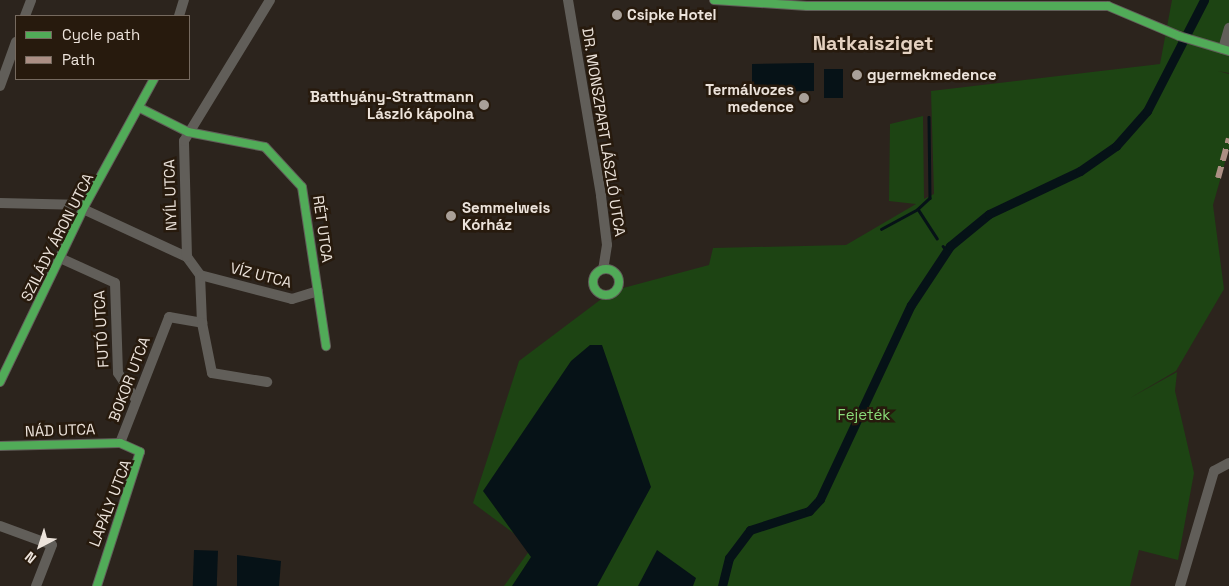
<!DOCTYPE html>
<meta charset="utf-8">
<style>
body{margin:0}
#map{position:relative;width:1229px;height:586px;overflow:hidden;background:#2c241d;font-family:"Space Grotesk",sans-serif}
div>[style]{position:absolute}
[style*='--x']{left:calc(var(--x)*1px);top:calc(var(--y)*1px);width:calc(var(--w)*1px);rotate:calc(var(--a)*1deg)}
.green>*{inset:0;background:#1d4413}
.water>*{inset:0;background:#061217;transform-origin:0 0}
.stream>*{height:2.5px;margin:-1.25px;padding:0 1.25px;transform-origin:1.25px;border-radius:1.25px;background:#061217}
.canal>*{height:9px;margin:-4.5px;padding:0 4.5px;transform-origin:4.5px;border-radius:4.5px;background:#061217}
.minor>*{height:10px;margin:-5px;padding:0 5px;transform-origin:5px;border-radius:5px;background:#615e59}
.minor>.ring{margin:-5px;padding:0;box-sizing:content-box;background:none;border:10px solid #615e59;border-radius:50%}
.quiet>*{height:6px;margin-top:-3px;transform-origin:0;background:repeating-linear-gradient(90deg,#ac8f84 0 12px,transparent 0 18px)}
.cycleway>*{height:8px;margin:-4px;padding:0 4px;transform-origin:4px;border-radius:4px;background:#51ab58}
.cycleway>.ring{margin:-4px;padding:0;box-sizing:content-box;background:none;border:8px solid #51ab58;border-radius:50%}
.dots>*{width:14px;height:14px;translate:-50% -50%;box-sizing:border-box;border:2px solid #271a0d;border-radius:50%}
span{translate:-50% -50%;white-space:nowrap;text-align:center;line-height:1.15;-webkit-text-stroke:5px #271a0d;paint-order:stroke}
.poi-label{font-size:15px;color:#ece3db;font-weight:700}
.left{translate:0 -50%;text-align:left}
.right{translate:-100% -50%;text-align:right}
.street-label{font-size:15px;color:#ece3db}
.park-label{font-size:15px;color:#8adc79}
.district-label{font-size:20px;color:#e4d1c0;font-weight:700}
.legend{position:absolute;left:15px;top:15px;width:175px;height:65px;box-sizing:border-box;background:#271a0d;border:1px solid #766a5f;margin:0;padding:6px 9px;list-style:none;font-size:15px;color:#ece3db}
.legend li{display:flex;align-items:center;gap:10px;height:25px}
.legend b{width:25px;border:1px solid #766a5f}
.north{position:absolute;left:15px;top:521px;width:50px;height:50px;-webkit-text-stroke:4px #271a0d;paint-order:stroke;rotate:220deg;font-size:14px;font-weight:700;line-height:20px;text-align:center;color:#ece3db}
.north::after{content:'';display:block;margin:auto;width:18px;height:22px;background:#ece3db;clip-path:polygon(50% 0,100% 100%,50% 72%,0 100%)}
</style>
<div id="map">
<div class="green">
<i style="clip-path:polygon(1172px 0,1229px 0,1229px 73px,1218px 71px,1229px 74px,1229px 148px,1213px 205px,1224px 289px,1176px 371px,1130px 398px,1177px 372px,1175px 391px,1194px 473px,1178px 560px,1139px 550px,1130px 586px,504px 586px,532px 547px,473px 503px,519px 361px,612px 291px,709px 265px,713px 248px,846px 245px,916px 204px,889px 201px,890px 124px,923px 116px,924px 199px,934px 194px,931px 91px,1160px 64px)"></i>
</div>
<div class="water">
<i style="clip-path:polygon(807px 63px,814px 63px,814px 91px,752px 92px,752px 64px)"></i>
<i style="left:824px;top:69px;width:19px;height:29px"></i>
<i style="clip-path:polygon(590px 345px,602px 345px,651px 487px,597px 586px,512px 586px,531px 557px,483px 491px,571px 361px)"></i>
<i style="left:194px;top:550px;width:24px;height:36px;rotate:2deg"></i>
<i style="clip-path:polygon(657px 550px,696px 578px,693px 586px,638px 586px)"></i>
<i style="clip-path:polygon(237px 555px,281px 561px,279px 586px,237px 586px)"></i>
</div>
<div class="stream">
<i style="--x:929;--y:117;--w:81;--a:89.3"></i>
<i style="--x:930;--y:198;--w:16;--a:137"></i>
<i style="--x:918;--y:209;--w:35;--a:57"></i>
<i style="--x:881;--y:229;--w:42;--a:-28.4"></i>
<i style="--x:943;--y:246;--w:6;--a:51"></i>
</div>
<div class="canal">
<i style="--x:722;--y:586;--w:29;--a:-76"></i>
<i style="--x:729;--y:558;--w:35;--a:-53"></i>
<i style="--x:750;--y:530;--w:62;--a:-17.9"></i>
<i style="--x:809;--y:511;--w:16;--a:-47"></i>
<i style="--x:820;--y:499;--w:214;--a:-64.9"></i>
<i style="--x:911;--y:305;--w:71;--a:-56.5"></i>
<i style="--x:950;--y:246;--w:50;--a:-39.4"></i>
<i style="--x:989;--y:214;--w:101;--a:-25.3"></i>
<i style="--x:1080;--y:171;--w:44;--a:-34.8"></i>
<i style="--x:1116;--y:146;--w:47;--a:-48.5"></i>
<i style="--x:1147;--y:111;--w:125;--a:-62.8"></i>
</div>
<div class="minor">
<i style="--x:568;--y:0;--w:199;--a:80.4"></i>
<i style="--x:601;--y:196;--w:49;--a:83"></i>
<i style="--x:607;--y:245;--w:24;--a:99"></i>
<i style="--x:714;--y:0;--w:93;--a:3.7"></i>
<i style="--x:807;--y:6;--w:301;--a:0"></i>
<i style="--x:1108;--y:6;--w:77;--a:22.9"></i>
<i style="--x:1179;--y:36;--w:52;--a:16.7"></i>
<i style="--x:25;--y:16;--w:17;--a:-69"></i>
<i style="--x:179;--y:16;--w:17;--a:-73"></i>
<i style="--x:1223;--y:49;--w:22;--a:-74"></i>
<i style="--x:0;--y:86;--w:47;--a:-70"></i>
<i style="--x:140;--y:108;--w:54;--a:26.6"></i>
<i style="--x:188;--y:132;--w:78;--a:11"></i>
<i style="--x:265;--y:147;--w:54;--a:47.2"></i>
<i style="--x:302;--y:187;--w:161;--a:81.4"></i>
<i style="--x:0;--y:203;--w:85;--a:1.3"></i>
<i style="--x:83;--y:209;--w:115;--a:24.8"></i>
<i style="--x:187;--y:257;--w:22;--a:54"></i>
<i style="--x:200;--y:275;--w:48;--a:87.6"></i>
<i style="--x:187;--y:257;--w:116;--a:-91.5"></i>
<i style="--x:184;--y:141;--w:165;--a:-58.6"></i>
<i style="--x:60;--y:258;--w:60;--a:24.4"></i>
<i style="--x:115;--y:283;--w:90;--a:88.1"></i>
<i style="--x:118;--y:373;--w:30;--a:56"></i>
<i class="ring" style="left:593px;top:269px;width:16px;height:16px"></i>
<i style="--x:200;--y:275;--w:95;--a:14.6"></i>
<i style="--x:292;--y:299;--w:27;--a:-17"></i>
<i style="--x:0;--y:382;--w:196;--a:-64.3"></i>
<i style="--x:85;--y:205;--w:144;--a:-61.3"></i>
<i style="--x:120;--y:443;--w:135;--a:-68.7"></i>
<i style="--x:169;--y:317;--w:34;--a:10"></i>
<i style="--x:202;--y:323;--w:51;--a:78.7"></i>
<i style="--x:212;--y:373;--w:56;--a:9.3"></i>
<i style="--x:0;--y:446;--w:120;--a:-1.4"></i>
<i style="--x:120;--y:443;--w:22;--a:24"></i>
<i style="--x:140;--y:452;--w:141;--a:107.8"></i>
<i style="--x:0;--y:526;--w:55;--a:20.1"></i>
<i style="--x:52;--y:545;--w:44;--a:111.3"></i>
<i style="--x:1180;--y:586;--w:120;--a:-73.5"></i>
<i style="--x:1214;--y:471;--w:17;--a:-28"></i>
</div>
<div class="quiet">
<i style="--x:1218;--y:178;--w:41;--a:-74.6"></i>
</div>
<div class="cycleway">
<i style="--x:714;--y:0;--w:93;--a:3.7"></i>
<i style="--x:807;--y:6;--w:301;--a:0"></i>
<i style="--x:1108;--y:6;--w:77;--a:22.9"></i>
<i style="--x:1179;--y:36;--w:52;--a:16.7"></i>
<i style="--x:140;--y:108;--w:54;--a:26.6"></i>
<i style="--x:188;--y:132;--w:78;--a:11"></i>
<i style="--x:265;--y:147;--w:54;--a:47.2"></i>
<i style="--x:302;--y:187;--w:161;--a:81.4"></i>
<i class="ring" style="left:593px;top:269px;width:18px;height:18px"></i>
<i style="--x:0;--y:382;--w:196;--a:-64.3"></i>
<i style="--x:85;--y:205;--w:144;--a:-61.3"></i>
<i style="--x:0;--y:446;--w:120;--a:-1.4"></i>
<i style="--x:120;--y:443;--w:22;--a:24"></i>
<i style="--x:140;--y:452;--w:141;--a:107.8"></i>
</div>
<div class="dots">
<i style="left:617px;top:15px;background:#a9a098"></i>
<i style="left:857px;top:75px;background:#a9a098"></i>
<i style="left:804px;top:98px;background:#a9a098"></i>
<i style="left:484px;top:105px;background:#a9a098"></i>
<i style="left:451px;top:216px;background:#a9a098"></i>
</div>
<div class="poi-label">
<span class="left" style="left:627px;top:15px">Csipke Hotel</span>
<span class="left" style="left:867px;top:75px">gyermekmedence</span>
<span class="right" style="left:794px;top:98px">Termálvozes<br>medence</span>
<span class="right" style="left:474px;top:105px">Batthyány-Strattmann<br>László kápolna</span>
<span class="left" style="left:462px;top:216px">Semmelweis<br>Kórház</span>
</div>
<div class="street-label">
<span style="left:604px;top:132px;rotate:81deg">DR. MONSZPART LÁSZLÓ UTCA</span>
<span style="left:170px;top:195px;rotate:-92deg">NYÍL UTCA</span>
<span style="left:323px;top:229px;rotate:82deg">RÉT UTCA</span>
<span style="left:57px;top:237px;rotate:-63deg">SZILÁDY ÁRON UTCA</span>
<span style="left:261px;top:275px;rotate:14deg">VÍZ UTCA</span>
<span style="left:101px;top:329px;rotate:-93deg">FUTÓ UTCA</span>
<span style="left:129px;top:379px;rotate:-69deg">BOKOR UTCA</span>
<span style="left:60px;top:430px;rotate:-2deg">NÁD UTCA</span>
<span style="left:110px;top:503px;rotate:-69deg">LAPÁLY UTCA</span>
</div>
<div class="park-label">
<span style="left:864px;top:415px">Fejeték</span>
</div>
<div class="district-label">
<span style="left:873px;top:43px">Natkaisziget</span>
</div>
<ul class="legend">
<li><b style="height:6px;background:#51ab58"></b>Cycle path</li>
<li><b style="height:6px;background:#ac8f84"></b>Path</li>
</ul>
<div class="north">N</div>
</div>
